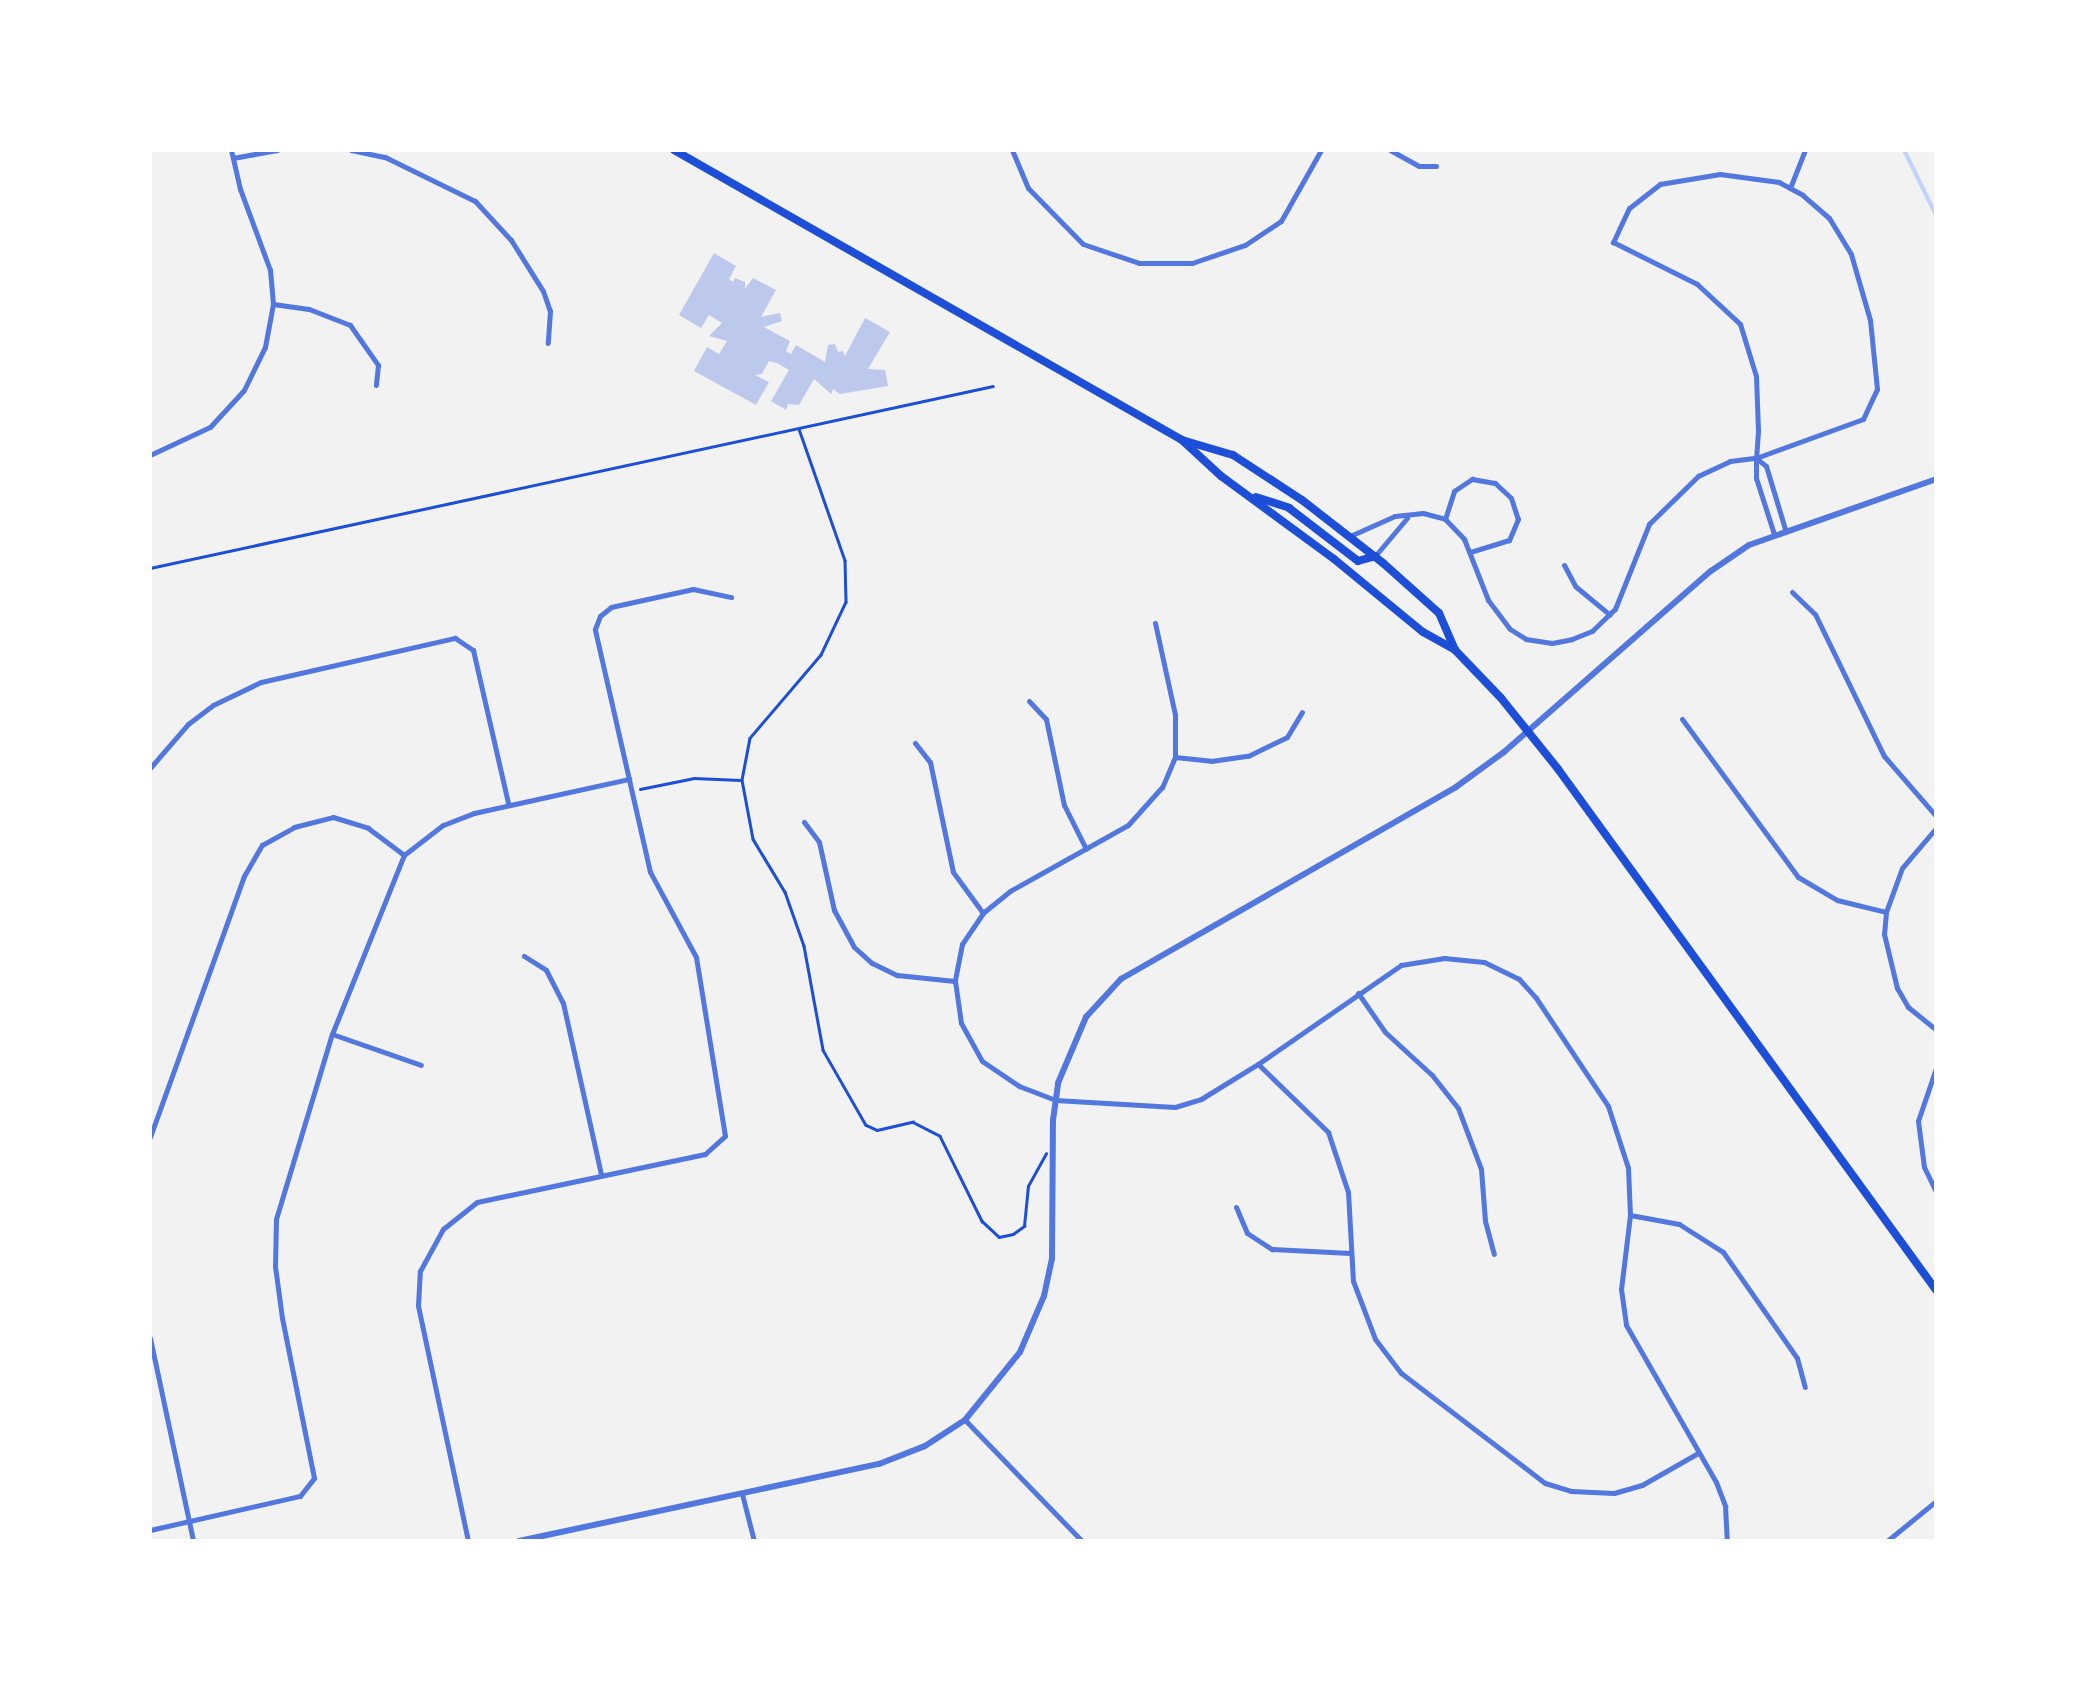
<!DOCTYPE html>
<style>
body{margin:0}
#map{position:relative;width:2086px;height:1691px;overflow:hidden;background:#f2f2f2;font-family:Signika,sans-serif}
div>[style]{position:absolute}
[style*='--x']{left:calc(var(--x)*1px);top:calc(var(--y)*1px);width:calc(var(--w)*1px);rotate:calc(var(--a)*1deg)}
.stream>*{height:4px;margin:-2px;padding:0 2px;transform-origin:2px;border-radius:2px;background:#bfd3fe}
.building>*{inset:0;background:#bdc9ec}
.path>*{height:2.5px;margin:-1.25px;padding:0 1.25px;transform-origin:1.25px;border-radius:1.25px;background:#1d4ed8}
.minor>*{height:5px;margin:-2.5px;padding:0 2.5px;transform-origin:2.5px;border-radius:2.5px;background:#5277de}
.tertiary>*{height:6px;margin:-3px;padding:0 3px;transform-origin:3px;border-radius:3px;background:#5277de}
.primary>*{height:8px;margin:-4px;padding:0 4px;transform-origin:4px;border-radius:4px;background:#1d4ed8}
span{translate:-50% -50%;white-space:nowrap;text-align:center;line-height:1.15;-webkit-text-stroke:8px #fff;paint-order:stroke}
.frame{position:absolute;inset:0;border:152px solid #fff;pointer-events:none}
</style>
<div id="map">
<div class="stream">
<i style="--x:1904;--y:150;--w:72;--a:63.8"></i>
</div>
<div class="building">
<i style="clip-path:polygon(714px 253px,736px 266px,729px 279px,733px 282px,735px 278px,745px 282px,745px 289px,753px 278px,776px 290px,761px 317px,780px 313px,782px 321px,764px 327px,790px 341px,786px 351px,791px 354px,796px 345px,825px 362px,828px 345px,835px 344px,838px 352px,843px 351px,845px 356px,865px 318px,890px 332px,868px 369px,885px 370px,888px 386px,840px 394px,833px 389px,831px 394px,814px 379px,799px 405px,788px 404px,786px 410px,771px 401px,789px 370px,777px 363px,769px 361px,762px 374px,755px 375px,769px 382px,756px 405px,694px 371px,707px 347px,719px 354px,727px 341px,709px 336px,722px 323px,709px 315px,701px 328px,679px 315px)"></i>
</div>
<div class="path">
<i style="--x:799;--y:429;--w:139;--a:70.7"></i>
<i style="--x:845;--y:560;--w:42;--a:88.6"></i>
<i style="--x:846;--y:602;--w:59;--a:115.3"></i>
<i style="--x:821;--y:655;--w:109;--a:130.5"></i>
<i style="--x:750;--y:738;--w:43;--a:100.8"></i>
<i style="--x:742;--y:780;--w:60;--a:79.4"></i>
<i style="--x:753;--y:839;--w:62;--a:58.9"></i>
<i style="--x:785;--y:892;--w:57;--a:70.6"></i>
<i style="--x:804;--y:946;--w:106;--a:79.6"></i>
<i style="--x:823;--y:1050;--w:86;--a:60.2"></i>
<i style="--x:866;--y:1125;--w:12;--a:24"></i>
<i style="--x:877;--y:1130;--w:37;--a:-13"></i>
<i style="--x:913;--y:1122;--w:30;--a:27"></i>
<i style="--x:940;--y:1136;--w:95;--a:63.7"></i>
<i style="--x:982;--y:1221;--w:23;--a:43"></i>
<i style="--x:999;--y:1237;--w:14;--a:-12"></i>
<i style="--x:1013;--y:1234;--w:14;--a:-36"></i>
<i style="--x:1024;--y:1226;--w:40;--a:-84.3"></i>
<i style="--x:1028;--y:1186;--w:37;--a:-61"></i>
<i style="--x:150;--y:568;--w:862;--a:-12.18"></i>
<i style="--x:640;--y:789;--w:55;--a:-11.5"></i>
<i style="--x:694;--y:778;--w:46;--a:2.5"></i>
</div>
<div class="minor">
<i style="--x:351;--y:150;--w:35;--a:12"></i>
<i style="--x:385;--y:157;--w:100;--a:26.1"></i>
<i style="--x:475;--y:201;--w:53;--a:47.3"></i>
<i style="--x:511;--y:240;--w:60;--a:57.9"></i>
<i style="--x:543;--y:291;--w:21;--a:71"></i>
<i style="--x:550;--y:311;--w:32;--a:94"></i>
<i style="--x:1012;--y:150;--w:41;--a:67.2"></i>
<i style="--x:1028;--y:188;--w:78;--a:45.5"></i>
<i style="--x:1083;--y:244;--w:59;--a:18.7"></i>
<i style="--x:1139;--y:263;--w:53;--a:0"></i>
<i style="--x:1192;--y:263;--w:56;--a:-18.8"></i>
<i style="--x:1245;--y:245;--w:43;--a:-33.7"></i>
<i style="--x:1281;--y:221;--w:81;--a:-60.6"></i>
<i style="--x:1390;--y:150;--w:33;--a:29"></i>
<i style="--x:1419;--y:166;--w:17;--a:0"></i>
<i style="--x:233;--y:158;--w:45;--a:-10.3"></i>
<i style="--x:1790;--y:188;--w:41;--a:-68.5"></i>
<i style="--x:273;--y:304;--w:36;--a:8"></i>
<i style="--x:309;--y:309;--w:44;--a:21.3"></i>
<i style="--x:350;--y:325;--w:49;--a:55"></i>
<i style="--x:378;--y:365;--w:20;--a:96"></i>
<i style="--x:150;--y:455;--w:66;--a:-25"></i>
<i style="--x:210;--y:427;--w:50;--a:-47.4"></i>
<i style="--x:244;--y:390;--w:48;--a:-64"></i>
<i style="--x:265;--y:347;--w:44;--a:-79.5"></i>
<i style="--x:273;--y:304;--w:34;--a:-95"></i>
<i style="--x:270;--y:270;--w:86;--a:-110.3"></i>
<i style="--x:240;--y:189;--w:40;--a:-103"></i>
<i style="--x:1756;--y:458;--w:13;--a:39"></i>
<i style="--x:1766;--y:466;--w:66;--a:73.2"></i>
<i style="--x:1445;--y:519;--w:29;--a:-72"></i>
<i style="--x:1454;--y:491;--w:22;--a:-34"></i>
<i style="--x:1472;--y:479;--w:23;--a:10"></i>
<i style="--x:1495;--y:483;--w:22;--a:43"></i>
<i style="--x:1511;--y:498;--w:22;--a:72"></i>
<i style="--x:1518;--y:519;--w:23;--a:113"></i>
<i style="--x:1509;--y:540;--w:41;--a:162.9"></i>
<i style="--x:1350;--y:536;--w:49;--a:-24"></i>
<i style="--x:1395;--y:516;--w:28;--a:-6"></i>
<i style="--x:1423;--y:513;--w:23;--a:15"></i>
<i style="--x:1445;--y:519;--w:28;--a:46"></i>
<i style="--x:1464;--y:539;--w:66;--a:68.5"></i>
<i style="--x:1488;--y:600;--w:36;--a:53"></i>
<i style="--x:1510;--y:629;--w:19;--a:32"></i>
<i style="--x:1526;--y:639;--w:26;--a:9"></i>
<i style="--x:1552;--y:643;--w:20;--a:-11"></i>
<i style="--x:1572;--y:639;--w:22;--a:-22"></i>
<i style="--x:1592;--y:631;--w:32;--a:-44"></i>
<i style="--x:1615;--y:609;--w:92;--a:-68.2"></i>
<i style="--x:1649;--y:524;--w:69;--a:-44.4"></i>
<i style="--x:1698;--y:476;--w:35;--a:-25"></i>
<i style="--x:1730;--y:461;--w:26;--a:-7"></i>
<i style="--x:1756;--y:458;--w:114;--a:-20"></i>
<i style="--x:1863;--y:419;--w:33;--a:-65"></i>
<i style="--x:1877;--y:389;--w:69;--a:-95.8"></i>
<i style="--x:1870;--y:320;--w:69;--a:-106.1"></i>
<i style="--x:1851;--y:254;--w:42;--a:-121.4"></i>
<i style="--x:1829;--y:218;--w:35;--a:-139"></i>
<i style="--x:1803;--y:195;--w:27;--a:-152"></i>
<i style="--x:1779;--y:182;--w:60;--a:-172.3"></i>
<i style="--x:1720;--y:174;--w:61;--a:170.5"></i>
<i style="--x:1660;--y:184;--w:39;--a:142"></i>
<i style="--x:1629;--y:208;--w:38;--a:115"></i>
<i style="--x:1613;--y:242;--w:94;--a:26.6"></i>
<i style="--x:1697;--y:284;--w:59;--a:42.9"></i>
<i style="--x:1740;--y:324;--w:54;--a:72.9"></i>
<i style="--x:1756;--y:376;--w:55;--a:87.9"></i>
<i style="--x:1758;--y:431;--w:27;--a:94"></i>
<i style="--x:1756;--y:458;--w:20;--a:90"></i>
<i style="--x:1756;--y:478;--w:59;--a:72.2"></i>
<i style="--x:1375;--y:556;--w:50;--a:-49.9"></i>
<i style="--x:1564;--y:565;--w:24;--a:62"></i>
<i style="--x:1575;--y:586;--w:45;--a:39.6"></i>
<i style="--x:1792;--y:592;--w:32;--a:44"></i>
<i style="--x:1815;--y:614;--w:158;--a:64.1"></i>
<i style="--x:1884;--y:756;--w:79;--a:49.1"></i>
<i style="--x:1155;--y:623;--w:94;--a:77.7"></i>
<i style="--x:1175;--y:715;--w:42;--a:90"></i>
<i style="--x:1175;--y:757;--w:33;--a:113"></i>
<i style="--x:1162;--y:787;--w:51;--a:131.8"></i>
<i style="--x:1128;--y:825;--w:135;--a:150.8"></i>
<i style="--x:1010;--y:891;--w:35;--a:141"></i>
<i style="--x:983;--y:913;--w:37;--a:124"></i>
<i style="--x:962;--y:944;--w:38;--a:101"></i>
<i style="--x:955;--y:981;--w:42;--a:81.9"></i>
<i style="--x:961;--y:1023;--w:43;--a:61.1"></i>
<i style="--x:982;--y:1061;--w:45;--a:34"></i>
<i style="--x:1019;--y:1086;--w:39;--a:21"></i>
<i style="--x:1055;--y:1100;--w:120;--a:3.3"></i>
<i style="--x:1175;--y:1107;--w:27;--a:-17"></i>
<i style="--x:1201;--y:1099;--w:67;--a:-31.6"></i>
<i style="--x:1258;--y:1064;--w:174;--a:-34.7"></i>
<i style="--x:1401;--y:965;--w:44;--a:-9.2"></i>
<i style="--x:1444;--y:958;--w:40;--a:5.7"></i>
<i style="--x:1484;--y:962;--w:39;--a:26"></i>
<i style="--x:1519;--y:979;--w:25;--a:48"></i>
<i style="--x:1536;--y:998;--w:130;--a:56.3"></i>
<i style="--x:1608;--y:1106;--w:65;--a:72.1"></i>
<i style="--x:1628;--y:1168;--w:47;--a:87.6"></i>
<i style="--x:1630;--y:1215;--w:75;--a:96.9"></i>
<i style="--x:1621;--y:1289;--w:36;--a:82"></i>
<i style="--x:1626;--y:1325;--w:181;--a:60.2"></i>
<i style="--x:1716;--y:1482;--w:26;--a:69"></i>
<i style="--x:1725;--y:1506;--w:35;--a:87"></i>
<i style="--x:1029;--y:701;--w:25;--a:47"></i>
<i style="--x:1046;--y:719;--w:88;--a:78.2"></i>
<i style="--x:1064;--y:805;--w:49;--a:63.4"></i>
<i style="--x:1682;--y:719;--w:196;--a:53.7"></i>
<i style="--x:1798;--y:877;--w:45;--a:30.5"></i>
<i style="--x:1837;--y:900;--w:50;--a:13.8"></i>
<i style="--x:915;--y:743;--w:24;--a:52"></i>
<i style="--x:930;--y:762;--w:112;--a:78.2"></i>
<i style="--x:953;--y:872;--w:51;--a:53.8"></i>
<i style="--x:1175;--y:757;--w:36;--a:6"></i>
<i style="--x:1211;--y:761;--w:37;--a:-8"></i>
<i style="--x:1248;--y:756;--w:43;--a:-26"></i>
<i style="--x:1287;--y:737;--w:29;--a:-59"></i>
<i style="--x:150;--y:768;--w:58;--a:-49.2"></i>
<i style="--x:188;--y:724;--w:31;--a:-37"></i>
<i style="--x:213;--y:705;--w:53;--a:-25.6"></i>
<i style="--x:261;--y:682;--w:199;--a:-12.8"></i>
<i style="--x:455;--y:638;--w:22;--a:34"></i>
<i style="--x:473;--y:650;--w:157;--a:77.1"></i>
<i style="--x:804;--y:822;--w:25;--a:53"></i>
<i style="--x:819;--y:842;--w:70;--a:77.6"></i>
<i style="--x:834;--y:910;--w:42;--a:61.6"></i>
<i style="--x:854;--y:947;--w:24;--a:42"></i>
<i style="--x:872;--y:963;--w:28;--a:26"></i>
<i style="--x:897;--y:975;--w:58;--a:5.9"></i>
<i style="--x:1936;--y:828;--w:52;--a:130.4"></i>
<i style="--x:1902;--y:868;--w:47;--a:110"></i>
<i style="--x:1886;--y:912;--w:22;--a:95"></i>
<i style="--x:1884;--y:934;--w:56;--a:76.5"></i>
<i style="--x:1897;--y:988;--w:22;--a:60"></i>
<i style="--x:1908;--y:1007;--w:36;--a:39"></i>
<i style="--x:524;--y:956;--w:26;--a:32"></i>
<i style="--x:546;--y:970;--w:37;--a:63"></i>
<i style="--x:563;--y:1003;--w:176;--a:77.5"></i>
<i style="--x:1358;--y:993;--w:47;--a:55.3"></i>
<i style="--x:1385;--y:1032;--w:64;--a:42.5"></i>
<i style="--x:1432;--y:1075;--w:42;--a:51.8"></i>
<i style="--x:1458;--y:1108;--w:65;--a:69.3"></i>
<i style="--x:1481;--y:1169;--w:52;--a:85.6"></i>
<i style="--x:1485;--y:1221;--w:34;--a:75"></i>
<i style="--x:332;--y:1034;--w:94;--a:19.2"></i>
<i style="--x:1258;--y:1064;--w:98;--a:44.2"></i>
<i style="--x:1328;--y:1132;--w:63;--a:71.6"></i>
<i style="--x:1348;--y:1192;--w:89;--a:86.8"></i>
<i style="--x:1353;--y:1281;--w:62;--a:69.2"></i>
<i style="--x:1375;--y:1339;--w:43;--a:52.6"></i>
<i style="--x:1401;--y:1373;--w:181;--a:37.4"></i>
<i style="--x:1545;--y:1483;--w:27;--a:17"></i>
<i style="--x:1571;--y:1491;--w:43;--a:2.7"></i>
<i style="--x:1614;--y:1493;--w:29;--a:-16"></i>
<i style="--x:1642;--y:1485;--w:64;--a:-29.7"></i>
<i style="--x:1936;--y:1068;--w:56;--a:108.8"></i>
<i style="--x:1918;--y:1121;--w:46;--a:82.6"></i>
<i style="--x:1924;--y:1167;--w:28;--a:64"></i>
<i style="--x:150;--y:1137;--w:277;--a:-70.2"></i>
<i style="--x:244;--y:876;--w:36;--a:-60"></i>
<i style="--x:262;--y:845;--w:37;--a:-29"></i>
<i style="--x:294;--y:827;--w:40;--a:-14.4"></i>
<i style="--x:333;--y:817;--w:37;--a:17"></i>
<i style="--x:368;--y:828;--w:45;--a:36.9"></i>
<i style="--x:1236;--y:1207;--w:28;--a:67"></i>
<i style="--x:1247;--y:1233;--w:30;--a:33"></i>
<i style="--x:1272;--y:1249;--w:78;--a:2.9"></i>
<i style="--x:1630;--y:1215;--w:50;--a:10.4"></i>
<i style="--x:1679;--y:1224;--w:52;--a:32.5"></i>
<i style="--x:1723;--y:1252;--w:129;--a:55.1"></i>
<i style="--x:1797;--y:1358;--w:30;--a:75"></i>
<i style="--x:150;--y:1338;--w:208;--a:78"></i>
<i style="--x:965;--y:1420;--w:168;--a:46"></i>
<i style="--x:742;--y:1494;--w:49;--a:75.7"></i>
<i style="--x:150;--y:1530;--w:154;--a:-12.8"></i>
<i style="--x:300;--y:1496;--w:23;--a:-52"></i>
<i style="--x:314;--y:1478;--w:163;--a:-101.3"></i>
<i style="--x:282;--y:1318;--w:52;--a:-97.7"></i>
<i style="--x:275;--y:1266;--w:47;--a:-88.8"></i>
<i style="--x:276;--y:1219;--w:193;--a:-73.2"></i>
<i style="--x:332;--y:1034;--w:193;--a:-68.1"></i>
<i style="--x:404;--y:855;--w:49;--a:-37.6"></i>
<i style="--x:443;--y:825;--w:33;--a:-21"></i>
<i style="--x:474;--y:813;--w:159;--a:-12.4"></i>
<i style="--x:468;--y:1541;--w:240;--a:-102"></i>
<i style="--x:418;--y:1306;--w:35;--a:-87"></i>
<i style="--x:420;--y:1271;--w:48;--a:-61.3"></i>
<i style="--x:443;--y:1229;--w:43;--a:-38.5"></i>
<i style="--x:477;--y:1202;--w:233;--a:-11.9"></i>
<i style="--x:705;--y:1154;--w:27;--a:-42"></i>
<i style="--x:725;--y:1136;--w:181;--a:-99.2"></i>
<i style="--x:696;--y:957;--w:97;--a:-118.4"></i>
<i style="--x:650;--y:872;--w:249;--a:-102.8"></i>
<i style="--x:595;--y:629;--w:14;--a:-69"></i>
<i style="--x:600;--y:616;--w:14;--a:-39"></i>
<i style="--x:611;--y:607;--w:84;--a:-12.4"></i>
<i style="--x:693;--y:589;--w:39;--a:12"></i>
<i style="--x:1887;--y:1541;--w:63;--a:-39.2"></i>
</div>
<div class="tertiary">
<i style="--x:519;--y:1541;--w:368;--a:-12.1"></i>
<i style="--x:879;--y:1464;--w:49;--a:-21.4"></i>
<i style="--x:925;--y:1446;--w:48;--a:-33"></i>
<i style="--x:965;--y:1420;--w:87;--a:-51"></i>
<i style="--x:1020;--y:1352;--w:61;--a:-66.8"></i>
<i style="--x:1044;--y:1296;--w:38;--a:-78"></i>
<i style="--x:1052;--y:1259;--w:139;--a:-89.6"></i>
<i style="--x:1053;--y:1120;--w:37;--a:-82"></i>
<i style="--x:1058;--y:1083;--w:72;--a:-67"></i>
<i style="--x:1086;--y:1017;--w:52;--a:-47.4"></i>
<i style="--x:1121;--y:979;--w:386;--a:-29.8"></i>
<i style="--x:1456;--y:787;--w:59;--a:-36.1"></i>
<i style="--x:1504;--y:752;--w:275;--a:-41.2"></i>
<i style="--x:1711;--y:571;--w:46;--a:-34.4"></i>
<i style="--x:1749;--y:545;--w:198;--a:-19.4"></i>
</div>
<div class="primary">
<i style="--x:674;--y:150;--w:585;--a:29.72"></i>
<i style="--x:1182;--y:440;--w:53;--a:16.4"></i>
<i style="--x:1233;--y:455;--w:82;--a:33.1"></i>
<i style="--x:1302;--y:500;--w:103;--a:37.9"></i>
<i style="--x:1383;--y:563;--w:75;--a:41.8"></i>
<i style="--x:1439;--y:613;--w:40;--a:66.6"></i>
<i style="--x:1182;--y:440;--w:53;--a:42.7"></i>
<i style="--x:1221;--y:476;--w:140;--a:36.3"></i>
<i style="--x:1334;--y:559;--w:115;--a:39.4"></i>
<i style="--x:1423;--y:632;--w:37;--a:29"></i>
<i style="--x:1455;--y:650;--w:66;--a:46.2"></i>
<i style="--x:1501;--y:698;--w:91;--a:51.2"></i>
<i style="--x:1558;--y:769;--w:644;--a:54.04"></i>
<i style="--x:1256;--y:497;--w:35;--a:18"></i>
<i style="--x:1289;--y:508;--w:87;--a:37.5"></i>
<i style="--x:1358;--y:561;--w:18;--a:-16"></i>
</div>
<div class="frame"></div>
</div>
